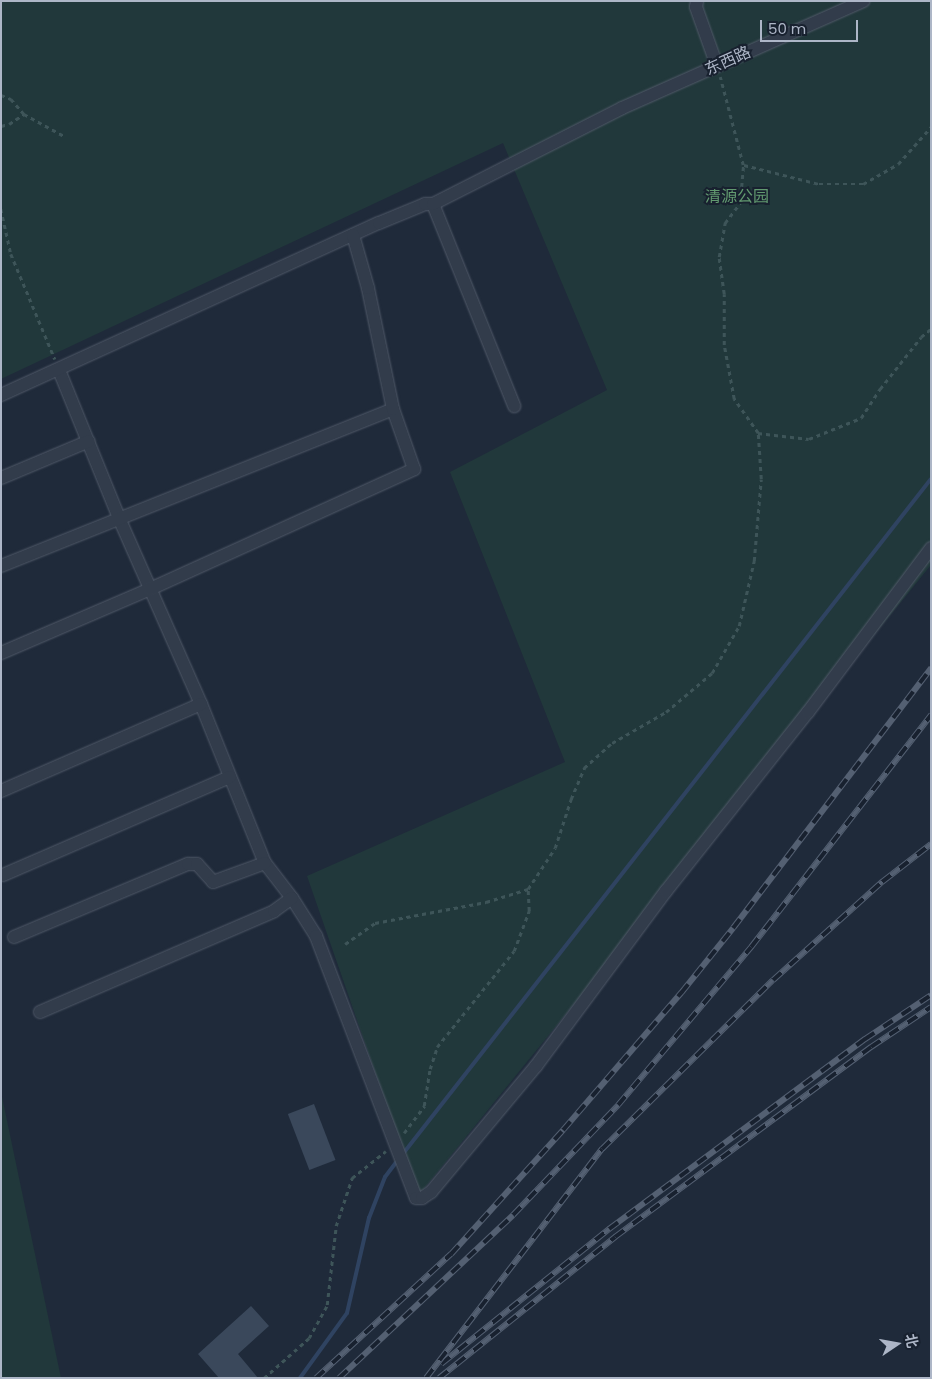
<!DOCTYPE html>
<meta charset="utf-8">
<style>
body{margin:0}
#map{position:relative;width:932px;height:1379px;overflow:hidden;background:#1f2a3a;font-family:Poppins,"Noto Sans SC",sans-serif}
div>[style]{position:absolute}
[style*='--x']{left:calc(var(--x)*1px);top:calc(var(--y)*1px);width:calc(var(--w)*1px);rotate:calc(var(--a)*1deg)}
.green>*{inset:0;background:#21383b}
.stream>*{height:4px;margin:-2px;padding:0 2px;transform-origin:2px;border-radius:2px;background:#2f4361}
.building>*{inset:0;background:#3a485b;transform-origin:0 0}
.path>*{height:2.5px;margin-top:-1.25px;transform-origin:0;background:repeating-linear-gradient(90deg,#3e5559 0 4px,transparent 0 8px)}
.roads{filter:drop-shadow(0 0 1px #505968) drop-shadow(0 0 1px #505968)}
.street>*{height:12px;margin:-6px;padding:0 6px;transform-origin:6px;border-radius:6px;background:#323c4b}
.rail>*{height:5.5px;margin-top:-2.75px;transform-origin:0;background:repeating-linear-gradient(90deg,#18212f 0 11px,#546072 0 22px);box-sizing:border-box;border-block:1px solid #546072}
span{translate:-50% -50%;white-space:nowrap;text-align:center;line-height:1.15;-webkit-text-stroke:4px #18212f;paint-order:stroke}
.street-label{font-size:16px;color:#adb6c7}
.park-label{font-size:16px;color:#629a70}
.frame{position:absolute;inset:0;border:2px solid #adb6c7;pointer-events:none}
.north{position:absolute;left:872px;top:1319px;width:50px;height:50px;-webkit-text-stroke:4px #18212f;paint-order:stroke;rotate:78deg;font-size:14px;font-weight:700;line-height:20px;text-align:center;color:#adb6c7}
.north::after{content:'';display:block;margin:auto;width:18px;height:22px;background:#adb6c7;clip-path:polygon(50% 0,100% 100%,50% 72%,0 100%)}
.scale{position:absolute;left:760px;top:20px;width:98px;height:22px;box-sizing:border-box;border:2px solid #adb6c7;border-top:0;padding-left:6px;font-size:15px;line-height:18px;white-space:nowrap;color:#adb6c7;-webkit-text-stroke:4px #18212f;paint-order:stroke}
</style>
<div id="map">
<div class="green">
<i style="clip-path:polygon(1px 1px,931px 1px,931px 565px,418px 1196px,307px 876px,565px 762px,450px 472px,607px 390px,503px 143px,1px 379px)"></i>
<i style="clip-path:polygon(1px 1092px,61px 1378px,1px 1378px)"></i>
</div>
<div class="stream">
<i style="--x:402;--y:1155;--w:858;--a:-51.96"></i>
<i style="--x:300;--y:1378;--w:80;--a:-54.1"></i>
<i style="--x:347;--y:1313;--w:98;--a:-77"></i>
<i style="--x:369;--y:1218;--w:44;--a:-68.7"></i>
<i style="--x:385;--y:1177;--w:21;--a:-53"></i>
</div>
<div class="building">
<i style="left:314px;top:1104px;width:60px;height:28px;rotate:69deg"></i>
<i style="clip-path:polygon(251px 1306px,269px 1326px,238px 1354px,258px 1378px,219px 1378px,198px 1354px)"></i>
</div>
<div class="path">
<i style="--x:1;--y:95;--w:11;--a:22"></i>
<i style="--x:11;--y:99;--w:20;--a:49"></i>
<i style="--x:24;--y:114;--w:46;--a:28.8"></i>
<i style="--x:1;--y:126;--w:8;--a:-14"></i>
<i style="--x:9;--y:124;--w:18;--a:-34"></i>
<i style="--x:744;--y:165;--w:77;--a:14.2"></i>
<i style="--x:819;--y:184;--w:44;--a:0"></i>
<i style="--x:863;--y:184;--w:40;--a:-29.7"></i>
<i style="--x:898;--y:164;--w:50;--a:-48.3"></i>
<i style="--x:1;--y:209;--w:46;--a:77.5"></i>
<i style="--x:11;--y:254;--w:114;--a:67.3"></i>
<i style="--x:758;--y:433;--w:51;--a:6.7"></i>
<i style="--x:809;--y:439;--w:56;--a:-22"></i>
<i style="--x:861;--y:418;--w:35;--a:-57"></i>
<i style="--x:880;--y:389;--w:66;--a:-51.7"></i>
<i style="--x:921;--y:337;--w:13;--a:-39"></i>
<i style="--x:345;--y:944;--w:37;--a:-35"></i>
<i style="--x:375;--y:923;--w:113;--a:-10.7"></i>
<i style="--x:486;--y:902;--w:44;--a:-17.2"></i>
<i style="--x:404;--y:1133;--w:34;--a:-53"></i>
<i style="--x:424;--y:1106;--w:37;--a:-81"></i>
<i style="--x:430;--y:1069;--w:23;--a:-72"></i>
<i style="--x:437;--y:1047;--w:123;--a:-51.3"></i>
<i style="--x:514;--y:951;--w:43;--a:-69.4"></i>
<i style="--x:529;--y:911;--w:22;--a:-93"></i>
<i style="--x:528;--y:889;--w:49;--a:-56.6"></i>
<i style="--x:555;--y:848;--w:52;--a:-71.9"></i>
<i style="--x:571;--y:799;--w:34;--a:-67"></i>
<i style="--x:584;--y:768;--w:38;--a:-42"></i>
<i style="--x:612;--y:743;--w:62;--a:-29.9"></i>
<i style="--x:666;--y:712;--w:60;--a:-40.3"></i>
<i style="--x:712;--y:673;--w:54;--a:-60.1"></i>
<i style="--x:739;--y:626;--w:67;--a:-77"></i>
<i style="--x:754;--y:561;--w:82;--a:-85.1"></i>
<i style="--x:761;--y:479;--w:46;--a:-93.7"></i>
<i style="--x:758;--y:433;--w:42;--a:-125.2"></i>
<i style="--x:734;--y:399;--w:55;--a:-100.5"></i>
<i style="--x:724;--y:345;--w:51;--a:-90"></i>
<i style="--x:724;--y:294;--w:37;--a:-98"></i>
<i style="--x:719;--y:257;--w:35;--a:-80"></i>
<i style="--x:725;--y:223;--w:25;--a:-53"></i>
<i style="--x:740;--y:203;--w:38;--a:-85"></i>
<i style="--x:743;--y:165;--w:91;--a:-104.6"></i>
<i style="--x:264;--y:1378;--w:60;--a:-41.6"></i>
<i style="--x:309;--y:1338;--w:38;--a:-61"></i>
<i style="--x:327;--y:1305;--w:80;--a:-83.5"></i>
<i style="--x:336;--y:1226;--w:51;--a:-71.6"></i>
<i style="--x:352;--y:1178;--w:43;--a:-38.5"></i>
</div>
<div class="roads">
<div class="street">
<i style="--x:697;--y:1;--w:6;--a:99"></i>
<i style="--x:696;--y:7;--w:63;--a:70.4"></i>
<i style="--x:433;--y:204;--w:218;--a:68.1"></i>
<i style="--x:59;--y:370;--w:160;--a:67.9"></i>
<i style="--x:119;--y:518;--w:203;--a:66.2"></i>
<i style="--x:201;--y:704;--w:171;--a:68.1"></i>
<i style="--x:265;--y:863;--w:44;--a:52.4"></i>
<i style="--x:292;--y:898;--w:45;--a:57.7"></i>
<i style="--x:316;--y:936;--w:280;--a:69.1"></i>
<i style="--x:416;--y:1198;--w:6;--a:0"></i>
<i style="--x:422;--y:1198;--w:11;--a:-34"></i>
<i style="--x:431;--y:1192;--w:164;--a:-50.2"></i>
<i style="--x:536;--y:1066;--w:218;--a:-53.4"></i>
<i style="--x:666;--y:891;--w:228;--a:-51.6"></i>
<i style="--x:808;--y:712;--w:205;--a:-53.1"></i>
<i style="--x:1;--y:395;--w:415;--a:-24.5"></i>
<i style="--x:379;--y:223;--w:50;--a:-22.4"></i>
<i style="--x:425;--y:204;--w:8;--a:0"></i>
<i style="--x:433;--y:204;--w:212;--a:-26.9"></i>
<i style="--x:622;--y:108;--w:264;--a:-23.9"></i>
<i style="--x:1;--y:478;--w:95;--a:-22.8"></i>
<i style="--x:1;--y:566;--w:422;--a:-21.8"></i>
<i style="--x:1;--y:653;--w:162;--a:-23.2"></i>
<i style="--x:150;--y:589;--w:290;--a:-24.4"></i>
<i style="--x:414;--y:469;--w:64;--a:-109.3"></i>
<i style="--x:393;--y:409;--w:124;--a:-101.7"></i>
<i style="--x:368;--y:288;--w:55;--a:-105.8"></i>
<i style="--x:1;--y:791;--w:218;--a:-23.5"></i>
<i style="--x:3;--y:875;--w:247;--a:-23.4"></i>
<i style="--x:14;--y:937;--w:189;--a:-22.8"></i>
<i style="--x:188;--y:864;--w:9;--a:0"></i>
<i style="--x:197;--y:864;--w:24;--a:48"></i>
<i style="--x:213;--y:882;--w:55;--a:-20.1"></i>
<i style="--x:40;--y:1012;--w:255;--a:-23.3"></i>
<i style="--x:274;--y:911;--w:22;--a:-36"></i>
</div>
</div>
<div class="rail">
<i style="--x:441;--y:1364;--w:216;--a:-38.8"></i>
<i style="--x:609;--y:1229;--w:319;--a:-36.6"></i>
<i style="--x:865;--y:1039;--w:79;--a:-33.7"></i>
<i style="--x:316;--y:1378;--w:183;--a:-42.6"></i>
<i style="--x:451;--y:1254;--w:167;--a:-47.9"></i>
<i style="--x:563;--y:1130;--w:181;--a:-49.3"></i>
<i style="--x:681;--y:993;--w:83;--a:-51.3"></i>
<i style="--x:733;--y:928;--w:327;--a:-52.7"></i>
<i style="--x:339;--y:1378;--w:238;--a:-43.1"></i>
<i style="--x:513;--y:1215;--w:152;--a:-46.3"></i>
<i style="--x:618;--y:1105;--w:207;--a:-49.9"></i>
<i style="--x:751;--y:947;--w:294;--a:-52.2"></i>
<i style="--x:426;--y:1378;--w:289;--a:-52.5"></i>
<i style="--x:602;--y:1149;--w:240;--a:-44.7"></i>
<i style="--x:773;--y:980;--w:147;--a:-42"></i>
<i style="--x:882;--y:882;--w:62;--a:-37.8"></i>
<i style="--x:439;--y:1378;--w:226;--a:-38.7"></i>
<i style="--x:615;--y:1237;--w:319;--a:-36.6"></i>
<i style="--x:871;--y:1047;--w:72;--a:-33.7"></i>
</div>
<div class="street-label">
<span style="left:728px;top:61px;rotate:-24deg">东西路</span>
</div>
<div class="park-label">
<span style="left:737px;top:197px">清源公园</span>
</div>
<div class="frame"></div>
<div class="north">北</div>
<div class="scale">50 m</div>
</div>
